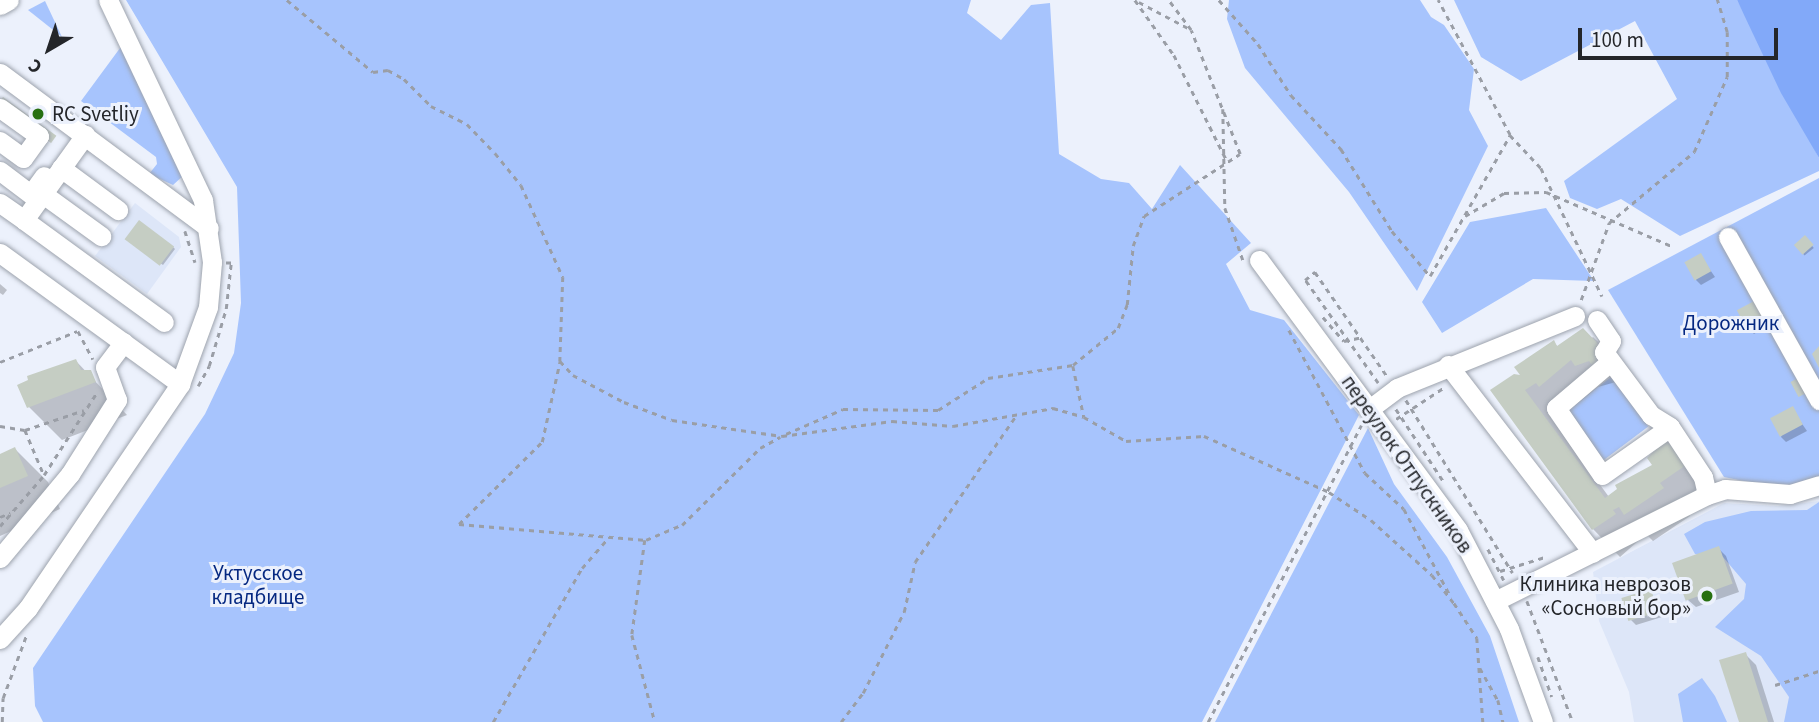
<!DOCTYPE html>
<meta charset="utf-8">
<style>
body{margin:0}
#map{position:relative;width:1819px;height:722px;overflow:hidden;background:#ecf1fc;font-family:"Source Sans 3",sans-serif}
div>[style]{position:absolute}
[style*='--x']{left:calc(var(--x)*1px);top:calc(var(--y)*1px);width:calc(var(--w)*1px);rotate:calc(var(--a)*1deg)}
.built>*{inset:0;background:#dde6f8}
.green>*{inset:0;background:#a7c4fd;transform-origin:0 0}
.water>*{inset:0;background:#82a9f9}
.shadow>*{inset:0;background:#0003;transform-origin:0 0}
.building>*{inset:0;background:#c5cdc3;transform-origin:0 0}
.path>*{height:2.5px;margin-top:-1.25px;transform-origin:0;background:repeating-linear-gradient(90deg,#9a9ea6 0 5px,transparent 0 10px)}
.roads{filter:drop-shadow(0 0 2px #9da3ad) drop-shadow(0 0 2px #9da3ad)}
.minor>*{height:19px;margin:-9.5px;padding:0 9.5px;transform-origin:9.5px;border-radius:9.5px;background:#fff}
.dots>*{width:19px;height:19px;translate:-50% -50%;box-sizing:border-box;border:4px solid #ecf1fc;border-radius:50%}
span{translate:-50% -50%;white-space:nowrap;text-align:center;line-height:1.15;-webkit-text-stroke:6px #ecf1fc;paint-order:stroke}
.poi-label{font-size:21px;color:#24262a}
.left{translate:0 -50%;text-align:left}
.right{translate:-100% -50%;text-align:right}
.park-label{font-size:21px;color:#052881}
.street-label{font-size:21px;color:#24262a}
.north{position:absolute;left:14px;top:14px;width:70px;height:70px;-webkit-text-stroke:5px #ecf1fc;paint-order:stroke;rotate:219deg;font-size:19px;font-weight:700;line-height:28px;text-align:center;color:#24262a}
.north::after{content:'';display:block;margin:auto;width:24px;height:32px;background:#24262a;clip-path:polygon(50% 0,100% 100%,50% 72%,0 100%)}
.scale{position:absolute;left:1578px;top:28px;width:200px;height:32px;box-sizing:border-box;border:4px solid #24262a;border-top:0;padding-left:9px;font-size:21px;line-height:24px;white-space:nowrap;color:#24262a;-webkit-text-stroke:5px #ecf1fc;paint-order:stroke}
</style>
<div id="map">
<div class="built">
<i style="clip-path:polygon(135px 203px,179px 237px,181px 247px,147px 294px,95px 256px)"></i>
<i style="clip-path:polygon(1819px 501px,1819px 722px,1634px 722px,1629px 692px,1599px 621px,1593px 572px,1724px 503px,1778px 506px)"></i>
</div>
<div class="green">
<i style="clip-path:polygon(126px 0,971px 0,967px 13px,1001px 40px,1031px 5px,1050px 3px,1059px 154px,1101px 179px,1129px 183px,1152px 209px,1180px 165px,1251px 243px,1226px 264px,1250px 310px,1284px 320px,1359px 415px,1202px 722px,43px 722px,35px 706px,33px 668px,205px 414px,234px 353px,241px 303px,237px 187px)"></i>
<i style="clip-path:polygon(1229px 0,1420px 0,1431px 17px,1444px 25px,1474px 69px,1469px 110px,1488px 146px,1417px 291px,1349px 192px,1245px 68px,1227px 19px)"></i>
<i style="clip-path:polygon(1454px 0,1737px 0,1819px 158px,1819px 171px,1680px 236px,1621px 199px,1597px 209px,1570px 198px,1564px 181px,1677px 99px,1635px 21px,1521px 81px,1481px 57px)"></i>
<i style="clip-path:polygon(45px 1px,62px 37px,28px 10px)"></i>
<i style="clip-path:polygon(123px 44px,184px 175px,173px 185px,149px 174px,157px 164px,156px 157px,81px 101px)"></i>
<i style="clip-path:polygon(1819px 178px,1819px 480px,1788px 490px,1724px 477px,1608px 290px)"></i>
<i style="clip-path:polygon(1546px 208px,1594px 281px,1533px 279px,1442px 333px,1422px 302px,1470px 222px)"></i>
<i style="left:1611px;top:377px;width:62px;height:59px;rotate:53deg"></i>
<i style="clip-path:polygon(1368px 428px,1394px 484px,1447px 557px,1490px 636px,1519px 722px,1215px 722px)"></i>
<i style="clip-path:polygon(1819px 502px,1819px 722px,1784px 722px,1789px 697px,1761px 656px,1715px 627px,1744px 599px,1746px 584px,1723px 557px,1695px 554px,1684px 534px,1705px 522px,1751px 511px,1807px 510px)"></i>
<i style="clip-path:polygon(1702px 678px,1715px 696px,1727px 722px,1683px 722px,1678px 694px)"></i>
</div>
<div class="water">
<i style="clip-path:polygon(1737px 0,1819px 0,1819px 158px,1781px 93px)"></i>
</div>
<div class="shadow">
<i style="left:1805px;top:237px;width:14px;height:12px;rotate:51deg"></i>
<i style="clip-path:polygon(129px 241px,173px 247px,175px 249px,163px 265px)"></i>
<i style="clip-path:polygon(1700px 255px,1715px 277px,1701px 285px,1696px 280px)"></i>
<i style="clip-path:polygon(0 284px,7px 290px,3px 295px,0 293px)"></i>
<i style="clip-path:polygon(1758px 302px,1772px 323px,1754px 334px,1749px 329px)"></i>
<i style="clip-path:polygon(1593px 337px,1615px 358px,1623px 380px,1598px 387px,1567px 412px,1564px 409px,1551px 418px,1609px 497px,1651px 467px,1667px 439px,1707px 488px,1686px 502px,1680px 497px,1690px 516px,1653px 541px,1646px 534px,1620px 557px,1593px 529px,1493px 390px,1524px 377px,1553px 342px,1570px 359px)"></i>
<i style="clip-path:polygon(76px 361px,127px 415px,62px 440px,29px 407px,29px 377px)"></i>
<i style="clip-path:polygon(1792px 409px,1807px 431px,1786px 442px,1781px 437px)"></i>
<i style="clip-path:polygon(15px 449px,48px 482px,60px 509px,0 536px,0 456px)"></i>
<i style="clip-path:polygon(1718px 548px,1726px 556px,1739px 592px,1696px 607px,1688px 600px,1675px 563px)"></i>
<i style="clip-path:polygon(1650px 591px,1662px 617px,1636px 625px,1631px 620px)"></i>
<i style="clip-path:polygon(1745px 654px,1756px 665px,1774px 722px,1740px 722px)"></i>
</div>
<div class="building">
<i style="left:3px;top:97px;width:66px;height:9px;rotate:36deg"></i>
<i style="left:139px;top:220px;width:44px;height:24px;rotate:37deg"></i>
<i style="left:1805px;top:235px;width:13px;height:15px;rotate:48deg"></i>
<i style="left:1701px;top:253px;width:21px;height:19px;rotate:61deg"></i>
<i style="left:1758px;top:299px;width:21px;height:24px;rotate:62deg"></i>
<i style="clip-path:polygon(1583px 328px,1603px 349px,1603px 357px,1592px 365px,1589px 361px,1575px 366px,1571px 360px,1539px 387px,1536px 383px,1525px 390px,1605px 498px,1617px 489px,1615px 485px,1652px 465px,1647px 458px,1667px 437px,1686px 465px,1660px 483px,1664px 488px,1624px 515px,1619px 507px,1613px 510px,1616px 514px,1592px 530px,1490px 390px,1514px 374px,1520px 375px,1514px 367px,1554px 340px,1557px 346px)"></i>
<i style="clip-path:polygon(1819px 346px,1819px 368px,1812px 354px)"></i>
<i style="clip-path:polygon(76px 359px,81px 370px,91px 370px,96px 382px,27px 408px,17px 385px,28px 380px,27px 376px)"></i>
<i style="left:1802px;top:376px;width:17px;height:13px;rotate:62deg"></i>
<i style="left:1793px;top:406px;width:21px;height:26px;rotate:62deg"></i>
<i style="clip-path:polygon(15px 447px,28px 476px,0 488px,0 454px)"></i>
<i style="left:1719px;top:546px;width:40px;height:50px;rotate:70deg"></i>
<i style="left:1651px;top:589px;width:24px;height:31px;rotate:73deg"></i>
<i style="clip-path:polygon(1746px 652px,1768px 722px,1739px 722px,1719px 660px)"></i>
</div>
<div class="path">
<i style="--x:287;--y:0;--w:112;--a:39.9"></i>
<i style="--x:373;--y:72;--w:15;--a:-8"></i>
<i style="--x:388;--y:70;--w:18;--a:29"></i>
<i style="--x:404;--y:79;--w:38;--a:45"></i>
<i style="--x:431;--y:106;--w:40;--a:26.6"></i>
<i style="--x:467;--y:124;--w:40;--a:46"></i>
<i style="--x:495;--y:153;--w:41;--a:50.9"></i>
<i style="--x:521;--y:185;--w:101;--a:65.5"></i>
<i style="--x:563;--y:277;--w:84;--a:92"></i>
<i style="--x:560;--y:361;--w:19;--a:47"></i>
<i style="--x:573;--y:375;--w:58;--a:27.9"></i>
<i style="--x:624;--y:402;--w:51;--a:20.6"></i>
<i style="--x:672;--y:420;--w:111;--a:8.3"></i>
<i style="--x:782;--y:436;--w:111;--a:-7.8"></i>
<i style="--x:892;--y:421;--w:61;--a:4.7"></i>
<i style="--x:953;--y:426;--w:102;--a:-10.2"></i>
<i style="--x:1053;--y:408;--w:32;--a:16"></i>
<i style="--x:1084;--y:417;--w:48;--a:29.7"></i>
<i style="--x:1126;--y:441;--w:78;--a:-3.7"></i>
<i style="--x:1204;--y:436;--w:137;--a:24.1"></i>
<i style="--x:1329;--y:492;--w:50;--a:33.7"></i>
<i style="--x:1371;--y:520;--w:82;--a:42"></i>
<i style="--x:1432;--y:575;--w:37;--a:52"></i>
<i style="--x:1135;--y:0;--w:67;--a:54.7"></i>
<i style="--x:1174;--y:55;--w:119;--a:63.4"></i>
<i style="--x:1219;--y:0;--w:59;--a:48.4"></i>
<i style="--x:1258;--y:44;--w:61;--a:57.1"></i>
<i style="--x:1291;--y:95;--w:74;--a:47.2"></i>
<i style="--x:1341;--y:149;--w:97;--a:58.1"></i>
<i style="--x:1392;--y:231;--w:59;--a:49.8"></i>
<i style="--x:1430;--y:276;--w:162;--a:-60.4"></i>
<i style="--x:1510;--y:135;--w:153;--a:-118.1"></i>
<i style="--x:1139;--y:2;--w:55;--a:28"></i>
<i style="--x:1223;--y:109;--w:99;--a:88.8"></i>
<i style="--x:1225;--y:208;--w:55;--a:70.9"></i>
<i style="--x:1510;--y:135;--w:45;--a:46.8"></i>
<i style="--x:1541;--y:168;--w:142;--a:64.5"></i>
<i style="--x:1465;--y:216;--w:45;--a:-30.5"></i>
<i style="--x:1504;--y:193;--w:42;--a:-1.4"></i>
<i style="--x:1546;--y:192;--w:139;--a:23.3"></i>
<i style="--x:185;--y:231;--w:33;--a:72"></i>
<i style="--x:1581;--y:300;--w:82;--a:-70"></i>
<i style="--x:1609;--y:223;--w:111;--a:-39.9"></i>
<i style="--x:1694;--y:152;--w:82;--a:-66.3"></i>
<i style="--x:1727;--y:77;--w:45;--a:-90"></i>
<i style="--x:1727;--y:32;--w:34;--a:-107"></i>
<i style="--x:1323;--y:317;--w:32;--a:49"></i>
<i style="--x:1344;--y:341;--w:19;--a:-12"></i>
<i style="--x:1289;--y:330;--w:162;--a:62"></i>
<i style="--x:1365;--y:473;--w:53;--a:42.7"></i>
<i style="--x:1404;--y:509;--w:100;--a:61.9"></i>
<i style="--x:78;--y:331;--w:32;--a:62"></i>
<i style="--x:0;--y:362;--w:83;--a:-21.9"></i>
<i style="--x:1073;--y:366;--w:52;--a:77.8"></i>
<i style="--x:1378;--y:383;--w:126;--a:-125.3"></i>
<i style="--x:1305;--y:280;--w:13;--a:-39"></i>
<i style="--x:1315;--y:272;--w:126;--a:55.3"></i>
<i style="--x:198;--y:386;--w:23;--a:-61"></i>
<i style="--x:209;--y:366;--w:59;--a:-73.4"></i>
<i style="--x:226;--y:309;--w:46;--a:-83.8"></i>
<i style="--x:231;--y:263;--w:5;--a:180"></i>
<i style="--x:1406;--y:400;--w:203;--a:58.3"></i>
<i style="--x:1396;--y:409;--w:87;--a:56.7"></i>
<i style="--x:1396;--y:419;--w:56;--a:-33.4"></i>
<i style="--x:0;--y:426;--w:25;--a:9"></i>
<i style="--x:25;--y:430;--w:62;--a:-18.7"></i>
<i style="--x:25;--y:430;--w:49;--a:67.1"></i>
<i style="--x:786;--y:434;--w:62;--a:-23.7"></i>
<i style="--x:843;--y:409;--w:95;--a:0.6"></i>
<i style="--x:938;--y:410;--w:59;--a:-32.6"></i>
<i style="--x:988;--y:378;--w:86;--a:-8.7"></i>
<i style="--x:1073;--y:365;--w:58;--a:-39.4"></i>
<i style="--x:1118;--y:328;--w:25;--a:-69"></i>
<i style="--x:1127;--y:305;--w:59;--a:-84.2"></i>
<i style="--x:1133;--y:246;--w:32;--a:-70"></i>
<i style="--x:1144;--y:216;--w:114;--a:-32.9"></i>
<i style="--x:1240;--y:154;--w:133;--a:-111.6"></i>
<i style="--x:1191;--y:30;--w:38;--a:-127"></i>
<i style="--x:0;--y:517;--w:11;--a:-22"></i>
<i style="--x:459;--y:524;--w:188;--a:4.9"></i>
<i style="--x:646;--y:540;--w:39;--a:-23"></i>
<i style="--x:682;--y:525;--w:110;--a:-44.6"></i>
<i style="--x:760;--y:448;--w:23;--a:-29"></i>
<i style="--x:459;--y:524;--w:117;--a:-44.7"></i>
<i style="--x:542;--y:442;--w:83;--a:-77.5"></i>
<i style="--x:0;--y:526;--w:67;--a:-49.2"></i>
<i style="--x:44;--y:475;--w:98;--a:-57.4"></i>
<i style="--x:645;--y:540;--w:96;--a:97.8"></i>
<i style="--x:632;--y:635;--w:90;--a:75.2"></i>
<i style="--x:1488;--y:549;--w:35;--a:63"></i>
<i style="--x:1500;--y:571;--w:47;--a:-17.3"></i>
<i style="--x:1527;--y:601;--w:129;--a:69.2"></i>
<i style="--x:1454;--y:603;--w:42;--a:56.7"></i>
<i style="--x:1477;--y:638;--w:84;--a:85.9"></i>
<i style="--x:1538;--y:657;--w:42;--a:70.7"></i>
<i style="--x:1480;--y:668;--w:37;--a:61"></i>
<i style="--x:1498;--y:700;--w:23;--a:77"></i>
<i style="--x:1775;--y:685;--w:46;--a:-17.7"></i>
<i style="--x:2;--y:722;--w:24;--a:-88"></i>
<i style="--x:3;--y:698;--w:66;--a:-69.6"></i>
<i style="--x:493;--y:722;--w:178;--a:-60"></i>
<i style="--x:582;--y:568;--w:41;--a:-48.9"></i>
<i style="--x:841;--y:722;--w:36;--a:-53"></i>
<i style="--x:863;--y:693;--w:91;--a:-63.2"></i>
<i style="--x:904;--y:612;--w:51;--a:-77.6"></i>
<i style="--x:915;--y:562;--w:176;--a:-55.4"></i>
<i style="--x:1208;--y:722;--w:334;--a:-62.7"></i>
</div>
<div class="roads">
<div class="minor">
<i style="--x:0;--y:5;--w:10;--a:-29"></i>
<i style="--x:0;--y:73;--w:260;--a:36.6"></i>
<i style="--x:0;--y:108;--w:48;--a:35.7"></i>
<i style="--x:39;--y:136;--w:27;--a:126"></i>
<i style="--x:23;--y:158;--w:29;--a:-144"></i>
<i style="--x:61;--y:168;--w:71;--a:36.4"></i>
<i style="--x:0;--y:171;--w:39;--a:37"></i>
<i style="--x:31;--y:194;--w:22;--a:-54"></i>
<i style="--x:43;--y:194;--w:72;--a:35.9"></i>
<i style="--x:0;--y:203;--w:29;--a:35"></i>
<i style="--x:24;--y:220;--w:105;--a:-54.3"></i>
<i style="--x:24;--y:220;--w:173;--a:36.1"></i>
<i style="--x:1728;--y:237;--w:187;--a:60.8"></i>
<i style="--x:0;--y:253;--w:223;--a:36"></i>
<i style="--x:1259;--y:260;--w:335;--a:53.6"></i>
<i style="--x:1458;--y:530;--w:111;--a:62.7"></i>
<i style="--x:1509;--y:629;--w:99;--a:69.9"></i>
<i style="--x:1597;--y:320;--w:25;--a:56"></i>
<i style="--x:1611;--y:341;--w:13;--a:122"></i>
<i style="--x:1604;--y:352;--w:79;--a:53.3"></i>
<i style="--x:1651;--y:415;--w:22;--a:32"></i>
<i style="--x:1670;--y:427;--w:60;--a:56.6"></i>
<i style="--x:1703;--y:477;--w:18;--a:77"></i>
<i style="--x:1610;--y:362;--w:71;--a:139.6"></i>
<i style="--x:1556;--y:408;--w:81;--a:55.5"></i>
<i style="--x:1602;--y:475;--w:83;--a:-35.2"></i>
<i style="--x:1448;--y:365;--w:237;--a:52.4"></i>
<i style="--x:1372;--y:407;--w:31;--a:-37"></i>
<i style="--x:1397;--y:388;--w:192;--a:-22"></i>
<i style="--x:0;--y:558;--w:109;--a:-50.2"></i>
<i style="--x:70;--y:474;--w:88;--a:-57.6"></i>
<i style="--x:117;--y:400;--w:35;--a:-110"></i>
<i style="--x:105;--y:367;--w:31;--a:-53"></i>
<i style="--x:1495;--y:601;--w:237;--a:-26.6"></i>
<i style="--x:1707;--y:495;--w:19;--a:-18"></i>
<i style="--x:1725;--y:489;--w:65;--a:4.4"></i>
<i style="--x:1790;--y:494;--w:30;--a:-17"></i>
<i style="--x:0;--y:639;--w:42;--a:-47.9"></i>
<i style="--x:28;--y:608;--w:271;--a:-55.8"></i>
<i style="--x:180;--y:384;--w:82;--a:-70"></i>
<i style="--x:208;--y:307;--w:45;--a:-84.9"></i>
<i style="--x:212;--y:262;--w:63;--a:-98.3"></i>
<i style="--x:203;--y:200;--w:221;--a:-115.4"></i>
</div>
</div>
<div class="dots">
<i style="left:38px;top:114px;background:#277011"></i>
<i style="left:1707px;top:596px;background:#277011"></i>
</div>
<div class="poi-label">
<span class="left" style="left:52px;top:114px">RC Svetliy</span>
<span class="right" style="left:1691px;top:596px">Клиника неврозов<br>«Сосновый бор»</span>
</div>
<div class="park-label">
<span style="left:1731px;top:323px">Дорожник</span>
<span style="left:258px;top:585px">Уктусское<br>кладбище</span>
</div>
<div class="street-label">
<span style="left:1407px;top:464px;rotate:55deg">переулок Отпускников</span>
</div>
<div class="north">С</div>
<div class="scale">100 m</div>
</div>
